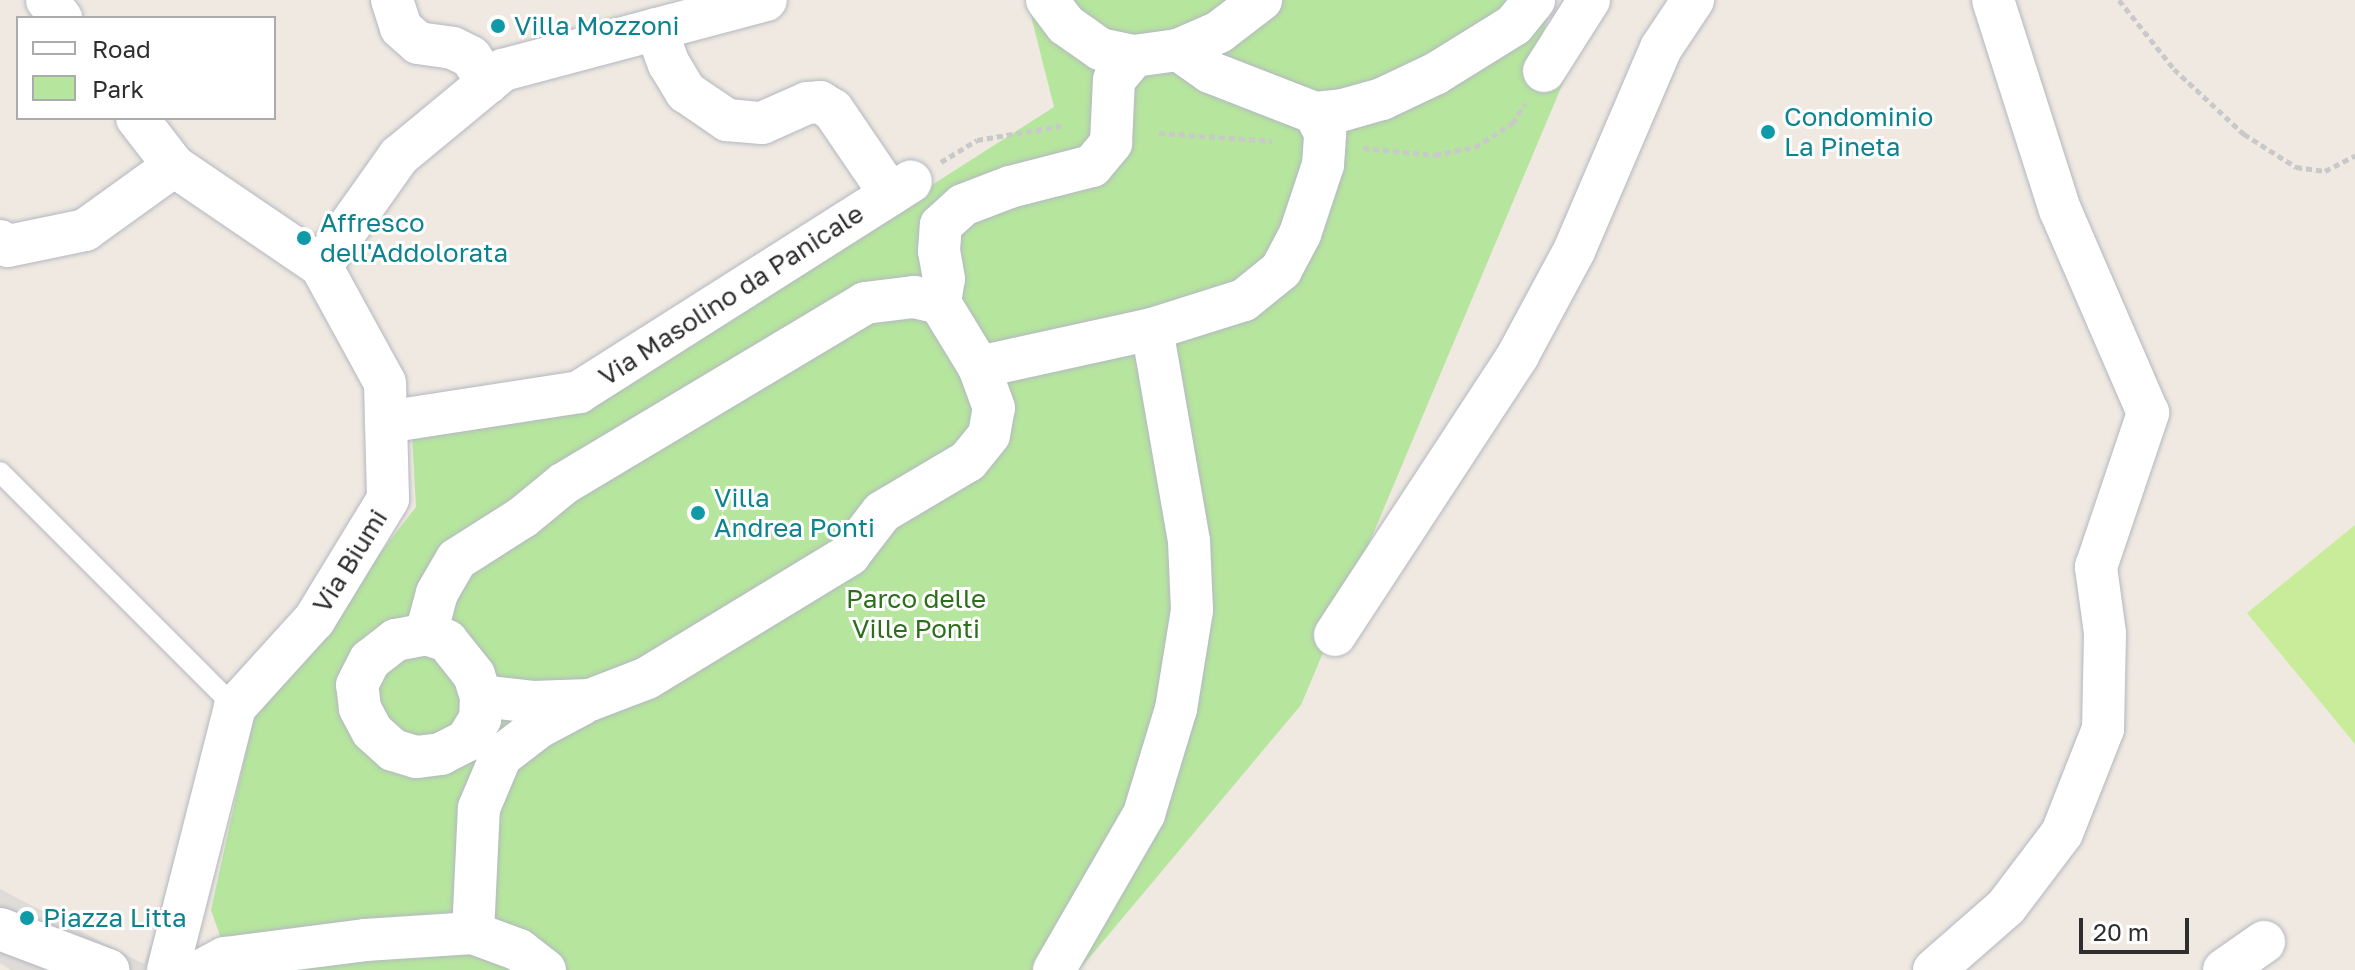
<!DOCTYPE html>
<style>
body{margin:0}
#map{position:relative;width:2355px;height:970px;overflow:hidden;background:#efe9e1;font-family:"Golos Text",sans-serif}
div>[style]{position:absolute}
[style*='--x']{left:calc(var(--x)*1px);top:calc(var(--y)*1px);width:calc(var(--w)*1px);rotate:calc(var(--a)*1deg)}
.green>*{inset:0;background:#b6e59e}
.pitch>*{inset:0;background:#c9ec9a}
.plaza>*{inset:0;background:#dfdcd8}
.path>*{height:5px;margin-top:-2.5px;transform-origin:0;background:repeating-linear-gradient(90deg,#c9c9c9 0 6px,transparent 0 10px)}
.roads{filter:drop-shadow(0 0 2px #b4b7c1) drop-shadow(0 0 2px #b4b7c1)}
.lane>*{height:20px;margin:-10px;padding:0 10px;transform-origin:10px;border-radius:10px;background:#fff}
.street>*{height:42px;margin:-21px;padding:0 21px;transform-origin:21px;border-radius:21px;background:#fff}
.dots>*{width:22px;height:22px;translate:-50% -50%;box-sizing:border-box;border:4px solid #fff;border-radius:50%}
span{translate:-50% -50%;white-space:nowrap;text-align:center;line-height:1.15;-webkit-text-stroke:6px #fff;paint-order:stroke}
.culture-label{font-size:26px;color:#0d838f}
.left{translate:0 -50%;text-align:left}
.street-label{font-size:26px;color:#2e2e2e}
.park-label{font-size:26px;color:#2c6e1b}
.legend{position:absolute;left:16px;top:16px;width:260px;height:104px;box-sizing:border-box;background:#fff;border:2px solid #ababab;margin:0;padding:10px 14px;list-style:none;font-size:24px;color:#2e2e2e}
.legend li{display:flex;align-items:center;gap:16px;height:40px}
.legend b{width:40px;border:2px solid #ababab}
.scale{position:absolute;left:2079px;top:918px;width:110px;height:36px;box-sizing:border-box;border:4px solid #2e2e2e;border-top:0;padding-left:10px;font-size:24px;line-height:28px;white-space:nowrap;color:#2e2e2e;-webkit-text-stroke:6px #fff;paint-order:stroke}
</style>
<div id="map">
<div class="green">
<i style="clip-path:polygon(1027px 0,1551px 0,1543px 35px,1576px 52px,1301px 705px,1079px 970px,232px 970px,211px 910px,254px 715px,416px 507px,412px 435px,589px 404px,1054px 107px)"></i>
</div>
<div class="pitch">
<i style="clip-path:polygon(2355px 525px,2355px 744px,2247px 613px)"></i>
</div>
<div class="plaza">
<i style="clip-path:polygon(0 889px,144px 964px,150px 946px,182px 970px,11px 970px,0 963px)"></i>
</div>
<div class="path">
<i style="--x:2119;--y:0;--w:88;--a:51.4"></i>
<i style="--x:2174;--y:69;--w:96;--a:42.9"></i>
<i style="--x:2244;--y:134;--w:62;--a:32.4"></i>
<i style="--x:2296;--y:167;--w:29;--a:8"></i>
<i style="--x:2325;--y:171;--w:34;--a:-27"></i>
<i style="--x:1159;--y:133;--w:113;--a:4"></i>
<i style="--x:1363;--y:148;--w:72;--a:5.6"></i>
<i style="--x:1435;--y:155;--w:41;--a:-11.3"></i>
<i style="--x:1475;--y:147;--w:45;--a:-32.3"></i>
<i style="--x:1513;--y:123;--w:23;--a:-59"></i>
<i style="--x:941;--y:162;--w:42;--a:-31.4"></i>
<i style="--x:977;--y:140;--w:85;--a:-9.5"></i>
</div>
<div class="roads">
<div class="lane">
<i style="--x:0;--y:472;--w:332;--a:45"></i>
</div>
<div class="street">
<i style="--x:47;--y:0;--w:23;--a:52"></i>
<i style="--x:392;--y:0;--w:29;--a:72"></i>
<i style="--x:401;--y:28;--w:23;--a:41"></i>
<i style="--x:418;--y:43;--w:35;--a:8"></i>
<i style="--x:453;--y:48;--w:20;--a:27"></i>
<i style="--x:471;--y:57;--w:31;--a:58"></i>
<i style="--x:1047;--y:0;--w:31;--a:53"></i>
<i style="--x:1066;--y:25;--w:42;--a:35.2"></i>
<i style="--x:1100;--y:49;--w:35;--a:12"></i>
<i style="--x:1134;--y:56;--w:44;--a:-7.8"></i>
<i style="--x:1178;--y:50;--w:45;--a:-23.7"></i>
<i style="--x:1219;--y:32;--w:53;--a:-37.3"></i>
<i style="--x:656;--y:29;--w:37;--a:70"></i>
<i style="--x:669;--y:64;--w:33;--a:59"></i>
<i style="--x:686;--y:92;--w:50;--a:34.3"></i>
<i style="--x:727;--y:120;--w:35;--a:5"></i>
<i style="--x:762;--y:123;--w:49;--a:-24"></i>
<i style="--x:807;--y:103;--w:13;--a:-4"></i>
<i style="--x:820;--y:102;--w:15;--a:32"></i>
<i style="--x:833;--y:110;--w:102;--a:55.8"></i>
<i style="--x:1544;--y:71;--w:84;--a:-57.6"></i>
<i style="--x:1315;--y:113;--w:28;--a:-6"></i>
<i style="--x:1343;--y:110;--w:41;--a:-15.8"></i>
<i style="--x:1382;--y:99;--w:59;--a:-25.3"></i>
<i style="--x:1435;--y:74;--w:93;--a:-31.8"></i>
<i style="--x:1514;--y:25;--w:32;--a:-51"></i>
<i style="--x:137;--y:118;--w:61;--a:52.4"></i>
<i style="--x:0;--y:241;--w:9;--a:32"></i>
<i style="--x:8;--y:246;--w:79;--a:-11.7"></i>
<i style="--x:85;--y:230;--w:110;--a:-35.7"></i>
<i style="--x:174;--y:166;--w:178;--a:34.2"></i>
<i style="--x:321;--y:266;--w:133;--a:61.3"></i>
<i style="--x:385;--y:383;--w:116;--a:88.5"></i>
<i style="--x:388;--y:499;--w:142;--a:121.4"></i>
<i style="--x:314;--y:620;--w:118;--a:132.2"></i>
<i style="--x:235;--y:707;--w:271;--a:104.3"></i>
<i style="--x:321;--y:266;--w:135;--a:-54.7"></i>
<i style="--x:399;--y:156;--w:135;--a:-39.6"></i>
<i style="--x:503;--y:70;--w:272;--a:-14.9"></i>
<i style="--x:979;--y:367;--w:75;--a:-121.4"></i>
<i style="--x:940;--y:303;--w:24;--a:-81"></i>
<i style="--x:944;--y:279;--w:28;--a:-100"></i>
<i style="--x:939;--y:251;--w:26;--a:-86"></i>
<i style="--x:941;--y:225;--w:30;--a:-42"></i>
<i style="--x:963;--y:205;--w:50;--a:-21"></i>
<i style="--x:1010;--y:187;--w:85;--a:-14.4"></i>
<i style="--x:1092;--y:166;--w:30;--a:-50"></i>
<i style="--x:1111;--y:143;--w:63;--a:-87.3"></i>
<i style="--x:1114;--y:80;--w:31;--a:-50"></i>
<i style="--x:386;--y:422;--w:195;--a:-8.8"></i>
<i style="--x:579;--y:392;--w:393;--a:-32.4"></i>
<i style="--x:426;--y:634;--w:42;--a:-75"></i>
<i style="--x:437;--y:593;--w:39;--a:-60"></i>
<i style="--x:457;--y:559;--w:78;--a:-32.5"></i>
<i style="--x:523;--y:517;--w:52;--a:-39.5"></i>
<i style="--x:563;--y:484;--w:352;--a:-30.9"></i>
<i style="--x:865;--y:303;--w:49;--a:-7"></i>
<i style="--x:914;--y:297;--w:27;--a:13"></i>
<i style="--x:426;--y:634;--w:22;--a:18"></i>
<i style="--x:447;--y:641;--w:43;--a:51.5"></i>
<i style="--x:474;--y:675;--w:22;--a:72"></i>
<i style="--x:481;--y:696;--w:23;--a:92"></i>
<i style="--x:480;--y:719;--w:26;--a:122"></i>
<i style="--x:466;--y:741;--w:28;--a:153"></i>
<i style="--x:441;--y:754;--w:25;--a:173"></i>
<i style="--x:416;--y:757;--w:24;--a:-163"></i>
<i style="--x:393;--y:750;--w:28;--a:-138"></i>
<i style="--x:372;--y:731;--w:26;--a:-118"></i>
<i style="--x:360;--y:708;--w:23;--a:-97"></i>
<i style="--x:357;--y:685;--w:28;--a:-63"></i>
<i style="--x:370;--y:660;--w:33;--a:-38"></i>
<i style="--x:396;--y:640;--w:31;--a:-11"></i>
<i style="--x:1335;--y:635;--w:334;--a:-56.8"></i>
<i style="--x:1518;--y:355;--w:118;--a:-61.7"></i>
<i style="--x:1574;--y:251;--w:221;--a:-66.8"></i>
<i style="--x:1661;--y:48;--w:58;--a:-56.3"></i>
<i style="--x:481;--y:696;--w:52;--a:6.6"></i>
<i style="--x:533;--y:702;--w:57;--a:-2"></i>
<i style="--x:590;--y:700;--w:61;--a:-21.1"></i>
<i style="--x:647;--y:678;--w:237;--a:-31.3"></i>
<i style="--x:849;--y:555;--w:54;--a:-52.5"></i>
<i style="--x:882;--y:512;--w:100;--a:-30.7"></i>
<i style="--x:968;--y:461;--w:33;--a:-51"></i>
<i style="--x:989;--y:435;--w:27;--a:-80"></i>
<i style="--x:994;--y:408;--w:44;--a:-110.1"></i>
<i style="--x:979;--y:367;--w:177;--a:-12.4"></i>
<i style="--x:1152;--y:329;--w:96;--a:-17.5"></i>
<i style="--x:1244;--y:300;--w:48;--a:-39"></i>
<i style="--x:1281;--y:270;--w:41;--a:-62.2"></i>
<i style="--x:1300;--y:234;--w:73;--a:-71.6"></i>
<i style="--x:1323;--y:165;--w:32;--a:-86"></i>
<i style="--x:1325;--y:133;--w:22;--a:-117"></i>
<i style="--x:1315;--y:113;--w:113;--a:-158.7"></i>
<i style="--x:1210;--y:72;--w:39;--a:-145"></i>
<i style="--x:0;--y:929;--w:116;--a:20.8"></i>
<i style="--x:473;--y:933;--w:125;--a:-87.3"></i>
<i style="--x:479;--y:808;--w:56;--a:-67.1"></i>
<i style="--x:501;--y:756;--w:48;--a:-37.3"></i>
<i style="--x:539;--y:727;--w:49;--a:-28.1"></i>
<i style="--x:202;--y:970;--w:26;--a:-28"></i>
<i style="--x:225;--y:958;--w:141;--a:-7.3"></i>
<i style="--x:365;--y:940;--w:108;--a:-3.7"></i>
<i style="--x:473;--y:933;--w:49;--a:20.3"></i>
<i style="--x:519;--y:950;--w:33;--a:38"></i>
<i style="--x:1054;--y:970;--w:180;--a:-60"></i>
<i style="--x:1144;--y:814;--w:110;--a:-73.1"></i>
<i style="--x:1176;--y:709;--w:100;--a:-80.8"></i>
<i style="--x:1192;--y:610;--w:69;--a:-92.5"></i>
<i style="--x:1189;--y:541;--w:215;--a:-99.9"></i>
<i style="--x:1934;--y:970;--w:96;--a:-41.2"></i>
<i style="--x:2006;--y:907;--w:93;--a:-52.9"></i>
<i style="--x:2062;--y:833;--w:112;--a:-68.5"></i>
<i style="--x:2103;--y:729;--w:96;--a:-88.8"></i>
<i style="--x:2105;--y:633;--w:67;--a:-97.8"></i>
<i style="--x:2096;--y:567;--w:163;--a:-71.3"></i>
<i style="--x:2148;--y:413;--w:221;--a:-113.4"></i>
<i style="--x:2060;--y:210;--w:220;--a:-107.7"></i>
<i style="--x:2224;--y:970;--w:49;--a:-35"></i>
</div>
</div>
<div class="dots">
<i style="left:498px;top:26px;background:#0f9aa8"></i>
<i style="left:1768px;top:132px;background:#0f9aa8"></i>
<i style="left:304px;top:238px;background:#0f9aa8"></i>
<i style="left:698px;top:513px;background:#0f9aa8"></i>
<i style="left:27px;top:918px;background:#0f9aa8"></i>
</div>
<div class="culture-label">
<span class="left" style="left:514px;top:26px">Villa Mozzoni</span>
<span class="left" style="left:1784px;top:132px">Condominio<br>La Pineta</span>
<span class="left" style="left:320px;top:238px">Affresco<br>dell'Addolorata</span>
<span class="left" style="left:714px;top:513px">Villa<br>Andrea Ponti</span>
<span class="left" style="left:43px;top:918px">Piazza Litta</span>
</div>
<div class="street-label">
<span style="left:731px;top:295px;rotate:-33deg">Via Masolino da Panicale</span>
<span style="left:350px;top:561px;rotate:-58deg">Via Biumi</span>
</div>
<div class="park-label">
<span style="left:916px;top:614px">Parco delle<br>Ville Ponti</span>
</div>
<ul class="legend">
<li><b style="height:10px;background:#fff"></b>Road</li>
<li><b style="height:22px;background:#b6e59e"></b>Park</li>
</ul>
<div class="scale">20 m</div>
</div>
